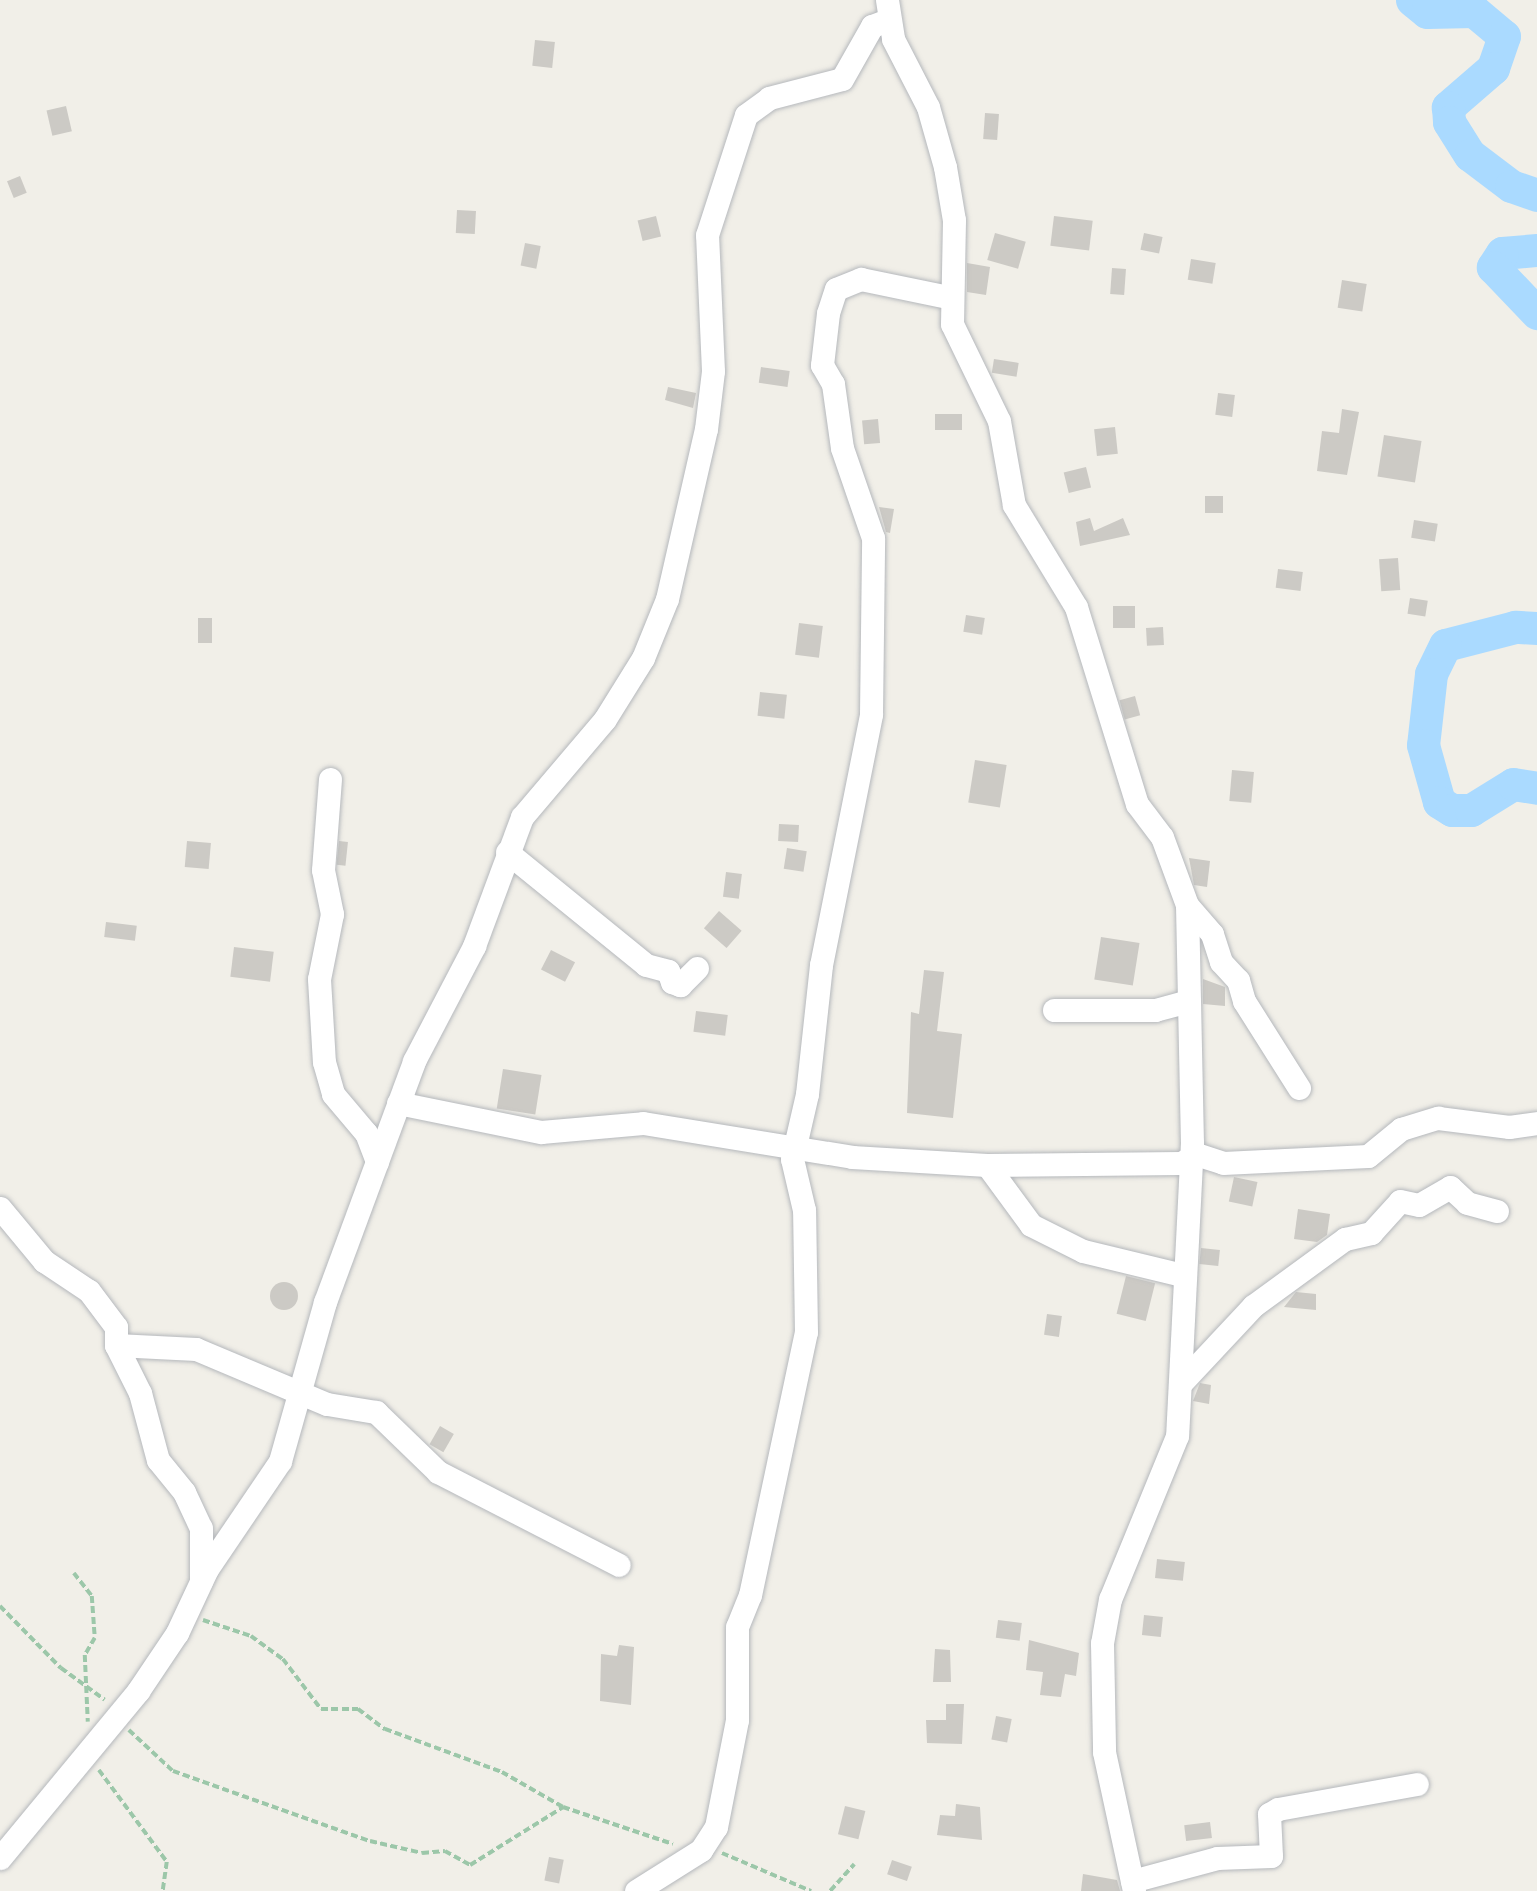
<!DOCTYPE html>
<style>
body{margin:0}
#map{position:relative;width:1537px;height:1891px;overflow:hidden;background:#f1efe8;font-family:"Varela Round",sans-serif}
div>[style]{position:absolute}
[style*='--x']{left:calc(var(--x)*1px);top:calc(var(--y)*1px);width:calc(var(--w)*1px);rotate:calc(var(--a)*1deg)}
.river>*{height:33px;margin:-16.5px;padding:0 16.5px;transform-origin:16.5px;border-radius:16.5px;background:#aadaff}
.building>*{inset:0;background:#cccac5;transform-origin:0 0}
.round{border-radius:50%}
.path>*{height:3.5px;margin-top:-1.75px;transform-origin:0;background:repeating-linear-gradient(90deg,#9cc7a9 0 7px,transparent 0 10.5px)}
.roads{filter:drop-shadow(0 0 2px #b5b8bc) drop-shadow(0 0 2px #b5b8bc)}
.minor>*{height:23px;margin:-11.5px;padding:0 11.5px;transform-origin:11.5px;border-radius:11.5px;background:#fff}
span{translate:-50% -50%;white-space:nowrap;text-align:center;line-height:1.15;-webkit-text-stroke:5px #fff;paint-order:stroke}
</style>
<div id="map">
<div class="river">
<i style="--x:1412;--y:0;--w:19;--a:39"></i>
<i style="--x:1427;--y:12;--w:47;--a:-1.2"></i>
<i style="--x:1474;--y:11;--w:39;--a:40"></i>
<i style="--x:1504;--y:36;--w:34;--a:109"></i>
<i style="--x:1493;--y:68;--w:60;--a:139.1"></i>
<i style="--x:1448;--y:107;--w:15;--a:86"></i>
<i style="--x:1449;--y:122;--w:39;--a:58"></i>
<i style="--x:1470;--y:155;--w:51;--a:37.1"></i>
<i style="--x:1511;--y:186;--w:28;--a:19"></i>
<i style="--x:1537;--y:250;--w:35;--a:175"></i>
<i style="--x:1502;--y:253;--w:17;--a:123"></i>
<i style="--x:1493;--y:267;--w:64;--a:46.3"></i>
<i style="--x:1537;--y:628;--w:22;--a:-177"></i>
<i style="--x:1515;--y:627;--w:72;--a:165.6"></i>
<i style="--x:1445;--y:645;--w:32;--a:116"></i>
<i style="--x:1431;--y:674;--w:71;--a:96.4"></i>
<i style="--x:1423;--y:745;--w:59;--a:74.3"></i>
<i style="--x:1439;--y:802;--w:15;--a:32"></i>
<i style="--x:1452;--y:810;--w:19;--a:0"></i>
<i style="--x:1471;--y:810;--w:49;--a:-31.8"></i>
<i style="--x:1513;--y:784;--w:24;--a:9"></i>
</div>
<div class="building">
<i style="left:535px;top:40px;width:20px;height:26px;rotate:6deg"></i>
<i style="left:66px;top:106px;width:26px;height:20px;rotate:77deg"></i>
<i style="left:985px;top:113px;width:14px;height:26px;rotate:4deg"></i>
<i style="left:20px;top:176px;width:18px;height:14px;rotate:68deg"></i>
<i style="left:457px;top:210px;width:19px;height:23px;rotate:3deg"></i>
<i style="left:656px;top:216px;width:21px;height:19px;rotate:76deg"></i>
<i style="left:1054px;top:216px;width:39px;height:30px;rotate:7deg"></i>
<i style="left:995px;top:233px;width:32px;height:28px;rotate:16deg"></i>
<i style="left:1144px;top:233px;width:19px;height:17px;rotate:12deg"></i>
<i style="left:525px;top:243px;width:16px;height:23px;rotate:11deg"></i>
<i style="left:1191px;top:259px;width:25px;height:21px;rotate:9deg"></i>
<i style="clip-path:polygon(967px 263px,990px 267px,986px 295px,967px 292px)"></i>
<i style="left:1112px;top:268px;width:14px;height:26px;rotate:4deg"></i>
<i style="left:1342px;top:280px;width:25px;height:28px;rotate:9deg"></i>
<i style="left:994px;top:359px;width:25px;height:14px;rotate:9deg"></i>
<i style="left:761px;top:367px;width:29px;height:16px;rotate:8deg"></i>
<i style="clip-path:polygon(668px 387px,696px 393px,693px 408px,665px 400px)"></i>
<i style="left:1218px;top:393px;width:17px;height:22px;rotate:7deg"></i>
<i style="clip-path:polygon(1342px 409px,1359px 412px,1347px 475px,1317px 471px,1322px 431px,1339px 433px)"></i>
<i style="left:935px;top:414px;width:27px;height:16px"></i>
<i style="left:878px;top:419px;width:24px;height:16px;rotate:85deg"></i>
<i style="left:1115px;top:427px;width:27px;height:21px;rotate:84deg"></i>
<i style="left:1384px;top:435px;width:38px;height:42px;rotate:9deg"></i>
<i style="left:1086px;top:467px;width:21px;height:23px;rotate:76deg"></i>
<i style="left:1223px;top:496px;width:17px;height:18px;rotate:90deg"></i>
<i style="clip-path:polygon(879px 507px,894px 509px,890px 533px,886px 532px)"></i>
<i style="clip-path:polygon(1090px 518px,1094px 531px,1123px 518px,1130px 535px,1080px 546px,1076px 522px)"></i>
<i style="left:1414px;top:520px;width:24px;height:18px;rotate:9deg"></i>
<i style="left:1398px;top:558px;width:32px;height:19px;rotate:86deg"></i>
<i style="left:1278px;top:569px;width:25px;height:19px;rotate:7deg"></i>
<i style="left:1410px;top:598px;width:18px;height:16px;rotate:9deg"></i>
<i style="left:1113px;top:606px;width:22px;height:22px"></i>
<i style="left:966px;top:615px;width:19px;height:17px;rotate:9deg"></i>
<i style="left:198px;top:618px;width:14px;height:25px"></i>
<i style="left:799px;top:623px;width:24px;height:32px;rotate:7deg"></i>
<i style="left:1163px;top:627px;width:18px;height:17px;rotate:87deg"></i>
<i style="left:760px;top:692px;width:27px;height:24px;rotate:6deg"></i>
<i style="left:1135px;top:696px;width:20px;height:16px;rotate:75deg"></i>
<i style="left:975px;top:760px;width:32px;height:43px;rotate:9deg"></i>
<i style="left:1232px;top:770px;width:22px;height:31px;rotate:5deg"></i>
<i style="left:779px;top:824px;width:20px;height:17px;rotate:3deg"></i>
<i style="left:187px;top:841px;width:24px;height:26px;rotate:5deg"></i>
<i style="left:339px;top:841px;width:9px;height:24px;rotate:6deg"></i>
<i style="left:787px;top:848px;width:20px;height:21px;rotate:9deg"></i>
<i style="clip-path:polygon(1189px 858px,1210px 861px,1207px 887px,1194px 885px)"></i>
<i style="left:726px;top:872px;width:16px;height:25px;rotate:7deg"></i>
<i style="left:719px;top:911px;width:30px;height:23px;rotate:41deg"></i>
<i style="left:106px;top:922px;width:31px;height:15px;rotate:7deg"></i>
<i style="left:1101px;top:937px;width:39px;height:43px;rotate:9deg"></i>
<i style="left:234px;top:947px;width:40px;height:30px;rotate:7deg"></i>
<i style="left:551px;top:950px;width:27px;height:22px;rotate:27deg"></i>
<i style="clip-path:polygon(924px 970px,944px 972px,937px 1031px,962px 1034px,953px 1118px,907px 1113px,911px 1012px,919px 1014px)"></i>
<i style="clip-path:polygon(1203px 979px,1225px 987px,1225px 1006px,1203px 1004px)"></i>
<i style="left:696px;top:1011px;width:32px;height:21px;rotate:7deg"></i>
<i style="left:503px;top:1069px;width:39px;height:40px;rotate:9deg"></i>
<i style="left:1234px;top:1177px;width:24px;height:25px;rotate:12deg"></i>
<i style="clip-path:polygon(1298px 1209px,1330px 1214px,1327px 1235px,1317px 1242px,1294px 1239px)"></i>
<i style="left:1201px;top:1248px;width:19px;height:16px;rotate:6deg"></i>
<i style="left:1126px;top:1276px;width:30px;height:39px;rotate:14deg"></i>
<i class="round" style="left:270px;top:1282px;width:28px;height:28px"></i>
<i style="clip-path:polygon(1296px 1292px,1316px 1294px,1316px 1310px,1284px 1307px)"></i>
<i style="left:1047px;top:1314px;width:15px;height:21px;rotate:8deg"></i>
<i style="clip-path:polygon(1200px 1383px,1211px 1385px,1209px 1404px,1193px 1401px)"></i>
<i style="left:440px;top:1426px;width:16px;height:21px;rotate:30deg"></i>
<i style="left:1157px;top:1559px;width:28px;height:19px;rotate:6deg"></i>
<i style="left:1144px;top:1615px;width:19px;height:20px;rotate:6deg"></i>
<i style="left:998px;top:1620px;width:24px;height:18px;rotate:7deg"></i>
<i style="clip-path:polygon(1029px 1640px,1079px 1653px,1076px 1676px,1065px 1674px,1061px 1697px,1040px 1695px,1043px 1672px,1026px 1670px)"></i>
<i style="clip-path:polygon(619px 1645px,634px 1647px,631px 1705px,600px 1701px,601px 1654px,617px 1656px)"></i>
<i style="clip-path:polygon(935px 1649px,950px 1650px,951px 1682px,933px 1682px)"></i>
<i style="clip-path:polygon(946px 1704px,964px 1704px,962px 1744px,927px 1743px,926px 1720px,946px 1720px)"></i>
<i style="left:996px;top:1716px;width:16px;height:24px;rotate:11deg"></i>
<i style="clip-path:polygon(956px 1804px,980px 1807px,982px 1840px,937px 1835px,940px 1815px,955px 1816px)"></i>
<i style="left:845px;top:1806px;width:21px;height:29px;rotate:14deg"></i>
<i style="left:1210px;top:1822px;width:16px;height:26px;rotate:83deg"></i>
<i style="left:549px;top:1857px;width:15px;height:24px;rotate:11deg"></i>
<i style="left:892px;top:1860px;width:21px;height:15px;rotate:19deg"></i>
<i style="clip-path:polygon(1083px 1874px,1117px 1880px,1120px 1891px,1081px 1891px)"></i>
</div>
<div class="path">
<i style="--x:74;--y:1573;--w:29;--a:52"></i>
<i style="--x:92;--y:1596;--w:42;--a:85.9"></i>
<i style="--x:95;--y:1638;--w:20;--a:120"></i>
<i style="--x:85;--y:1655;--w:67;--a:87.4"></i>
<i style="--x:0;--y:1606;--w:87;--a:45.5"></i>
<i style="--x:61;--y:1668;--w:54;--a:36"></i>
<i style="--x:203;--y:1620;--w:51;--a:18.4"></i>
<i style="--x:251;--y:1636;--w:39;--a:36"></i>
<i style="--x:283;--y:1659;--w:63;--a:52.8"></i>
<i style="--x:321;--y:1709;--w:37;--a:0"></i>
<i style="--x:358;--y:1709;--w:34;--a:37"></i>
<i style="--x:385;--y:1729;--w:125;--a:20.2"></i>
<i style="--x:502;--y:1772;--w:70;--a:29.8"></i>
<i style="--x:563;--y:1807;--w:116;--a:18.6"></i>
<i style="--x:129;--y:1730;--w:60;--a:43"></i>
<i style="--x:173;--y:1771;--w:209;--a:19.6"></i>
<i style="--x:370;--y:1841;--w:53;--a:13"></i>
<i style="--x:422;--y:1853;--w:23;--a:-5"></i>
<i style="--x:445;--y:1851;--w:29;--a:29"></i>
<i style="--x:470;--y:1865;--w:110;--a:-31.9"></i>
<i style="--x:99;--y:1770;--w:114;--a:53.5"></i>
<i style="--x:167;--y:1862;--w:29;--a:98"></i>
<i style="--x:722;--y:1853;--w:97;--a:23.1"></i>
<i style="--x:830;--y:1891;--w:36;--a:-48"></i>
</div>
<div class="roads">
<div class="minor">
<i style="--x:887;--y:0;--w:39;--a:81"></i>
<i style="--x:893;--y:39;--w:76;--a:62.8"></i>
<i style="--x:928;--y:107;--w:62;--a:74.2"></i>
<i style="--x:945;--y:167;--w:54;--a:80.4"></i>
<i style="--x:954;--y:220;--w:104;--a:91.1"></i>
<i style="--x:952;--y:324;--w:108;--a:64.1"></i>
<i style="--x:999;--y:421;--w:85;--a:79.9"></i>
<i style="--x:1014;--y:505;--w:119;--a:58.7"></i>
<i style="--x:1076;--y:607;--w:206;--a:72.8"></i>
<i style="--x:1137;--y:804;--w:41;--a:52.9"></i>
<i style="--x:1162;--y:837;--w:72;--a:69.8"></i>
<i style="--x:1187;--y:905;--w:237;--a:88.8"></i>
<i style="--x:1192;--y:1142;--w:294;--a:92.9"></i>
<i style="--x:1177;--y:1436;--w:176;--a:112.3"></i>
<i style="--x:1110;--y:1599;--w:45;--a:100.3"></i>
<i style="--x:1102;--y:1643;--w:109;--a:88.9"></i>
<i style="--x:1104;--y:1752;--w:142;--a:77.8"></i>
<i style="--x:330;--y:779;--w:91;--a:94.4"></i>
<i style="--x:323;--y:870;--w:45;--a:78.4"></i>
<i style="--x:332;--y:914;--w:66;--a:101.3"></i>
<i style="--x:319;--y:979;--w:83;--a:86.6"></i>
<i style="--x:324;--y:1062;--w:33;--a:74"></i>
<i style="--x:333;--y:1094;--w:51;--a:49.8"></i>
<i style="--x:366;--y:1133;--w:31;--a:69"></i>
<i style="--x:507;--y:852;--w:179;--a:39.1"></i>
<i style="--x:646;--y:965;--w:23;--a:15"></i>
<i style="--x:668;--y:971;--w:12;--a:70"></i>
<i style="--x:672;--y:982;--w:9;--a:21"></i>
<i style="--x:680;--y:985;--w:24;--a:-45"></i>
<i style="--x:1187;--y:905;--w:38;--a:49"></i>
<i style="--x:1212;--y:934;--w:29;--a:72"></i>
<i style="--x:1221;--y:962;--w:25;--a:47"></i>
<i style="--x:1238;--y:980;--w:22;--a:74"></i>
<i style="--x:1244;--y:1001;--w:103;--a:57.7"></i>
<i style="--x:1054;--y:1010;--w:101;--a:0"></i>
<i style="--x:1155;--y:1010;--w:35;--a:-15"></i>
<i style="--x:398;--y:1103;--w:146;--a:11.5"></i>
<i style="--x:541;--y:1132;--w:102;--a:-5"></i>
<i style="--x:643;--y:1123;--w:212;--a:9.2"></i>
<i style="--x:852;--y:1157;--w:135;--a:3.4"></i>
<i style="--x:987;--y:1165;--w:194;--a:-0.6"></i>
<i style="--x:1181;--y:1163;--w:17;--a:-31"></i>
<i style="--x:1196;--y:1154;--w:28;--a:18"></i>
<i style="--x:1223;--y:1163;--w:145;--a:-2.8"></i>
<i style="--x:1368;--y:1156;--w:43;--a:-39.3"></i>
<i style="--x:1401;--y:1129;--w:39;--a:-17"></i>
<i style="--x:1438;--y:1118;--w:72;--a:7.2"></i>
<i style="--x:1509;--y:1127;--w:28;--a:-8"></i>
<i style="--x:987;--y:1165;--w:74;--a:53.7"></i>
<i style="--x:1031;--y:1225;--w:58;--a:26.6"></i>
<i style="--x:1083;--y:1251;--w:102;--a:13.6"></i>
<i style="--x:0;--y:1208;--w:69;--a:50.3"></i>
<i style="--x:44;--y:1261;--w:54;--a:33.7"></i>
<i style="--x:89;--y:1291;--w:45;--a:53.1"></i>
<i style="--x:116;--y:1327;--w:18;--a:90"></i>
<i style="--x:116;--y:1345;--w:54;--a:63.4"></i>
<i style="--x:140;--y:1393;--w:69;--a:75"></i>
<i style="--x:158;--y:1460;--w:41;--a:50.9"></i>
<i style="--x:184;--y:1492;--w:40;--a:65"></i>
<i style="--x:201;--y:1528;--w:53;--a:90"></i>
<i style="--x:116;--y:1345;--w:80;--a:2.9"></i>
<i style="--x:196;--y:1349;--w:142;--a:22.8"></i>
<i style="--x:327;--y:1404;--w:50;--a:9.3"></i>
<i style="--x:376;--y:1412;--w:86;--a:44.1"></i>
<i style="--x:438;--y:1472;--w:203;--a:27.2"></i>
<i style="--x:1182;--y:1382;--w:104;--a:-46.9"></i>
<i style="--x:1253;--y:1306;--w:114;--a:-36.1"></i>
<i style="--x:1345;--y:1239;--w:27;--a:-13"></i>
<i style="--x:1371;--y:1233;--w:43;--a:-47.8"></i>
<i style="--x:1400;--y:1201;--w:19;--a:12"></i>
<i style="--x:1419;--y:1205;--w:36;--a:-30"></i>
<i style="--x:1450;--y:1187;--w:23;--a:43"></i>
<i style="--x:1467;--y:1203;--w:31;--a:15"></i>
<i style="--x:0;--y:1858;--w:217;--a:-50.4"></i>
<i style="--x:138;--y:1691;--w:70;--a:-56.1"></i>
<i style="--x:177;--y:1633;--w:71;--a:-64.9"></i>
<i style="--x:207;--y:1569;--w:130;--a:-55.9"></i>
<i style="--x:280;--y:1461;--w:165;--a:-74.2"></i>
<i style="--x:325;--y:1302;--w:257;--a:-69.7"></i>
<i style="--x:414;--y:1061;--w:130;--a:-62.4"></i>
<i style="--x:474;--y:946;--w:138;--a:-69.6"></i>
<i style="--x:522;--y:817;--w:128;--a:-49.7"></i>
<i style="--x:605;--y:719;--w:72;--a:-58.1"></i>
<i style="--x:643;--y:658;--w:64;--a:-67.9"></i>
<i style="--x:667;--y:599;--w:174;--a:-77.1"></i>
<i style="--x:706;--y:429;--w:58;--a:-83.1"></i>
<i style="--x:713;--y:371;--w:136;--a:-92.5"></i>
<i style="--x:707;--y:235;--w:126;--a:-72"></i>
<i style="--x:746;--y:115;--w:29;--a:-36"></i>
<i style="--x:769;--y:98;--w:75;--a:-14.6"></i>
<i style="--x:842;--y:79;--w:61;--a:-60.5"></i>
<i style="--x:872;--y:26;--w:17;--a:-21"></i>
<i style="--x:1132;--y:1881;--w:88;--a:-15.1"></i>
<i style="--x:1217;--y:1858;--w:54;--a:-2.1"></i>
<i style="--x:1271;--y:1856;--w:42;--a:-92.7"></i>
<i style="--x:1269;--y:1814;--w:10;--a:-29"></i>
<i style="--x:1278;--y:1809;--w:141;--a:-10.2"></i>
<i style="--x:636;--y:1891;--w:77;--a:-32.2"></i>
<i style="--x:701;--y:1850;--w:27;--a:-57"></i>
<i style="--x:716;--y:1827;--w:109;--a:-78.9"></i>
<i style="--x:737;--y:1720;--w:93;--a:-90"></i>
<i style="--x:737;--y:1627;--w:35;--a:-68"></i>
<i style="--x:750;--y:1595;--w:269;--a:-78"></i>
<i style="--x:806;--y:1332;--w:122;--a:-90.9"></i>
<i style="--x:804;--y:1210;--w:52;--a:-103.2"></i>
<i style="--x:792;--y:1159;--w:67;--a:-77"></i>
<i style="--x:807;--y:1094;--w:130;--a:-83.8"></i>
<i style="--x:821;--y:965;--w:256;--a:-78.7"></i>
<i style="--x:871;--y:714;--w:176;--a:-89.3"></i>
<i style="--x:873;--y:538;--w:95;--a:-109"></i>
<i style="--x:842;--y:448;--w:65;--a:-98"></i>
<i style="--x:833;--y:384;--w:22;--a:-120"></i>
<i style="--x:822;--y:365;--w:52;--a:-83.4"></i>
<i style="--x:828;--y:313;--w:25;--a:-72"></i>
<i style="--x:836;--y:289;--w:27;--a:-22"></i>
<i style="--x:861;--y:279;--w:89;--a:11.7"></i>
</div>
</div>
</div>
